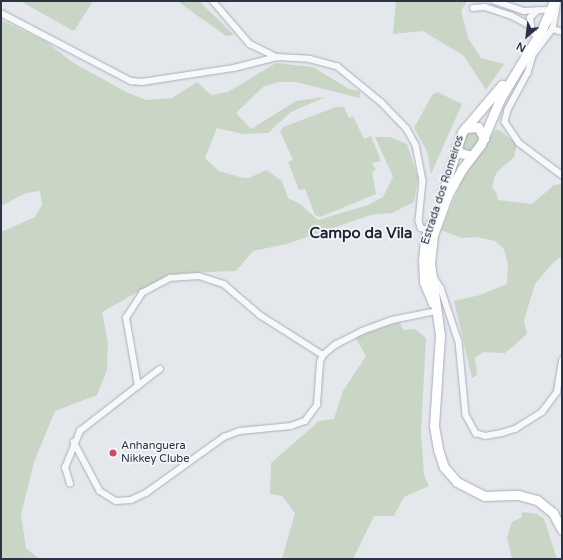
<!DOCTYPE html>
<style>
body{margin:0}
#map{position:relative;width:563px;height:560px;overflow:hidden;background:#e4e7ec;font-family:"Varela Round",sans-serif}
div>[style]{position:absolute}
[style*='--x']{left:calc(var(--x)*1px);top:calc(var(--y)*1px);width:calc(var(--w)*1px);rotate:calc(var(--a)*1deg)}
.green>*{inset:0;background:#c9d6c5}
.roads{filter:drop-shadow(0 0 1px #a9aeb7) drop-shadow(0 0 1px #a9aeb7)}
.street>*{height:5.5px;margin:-2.75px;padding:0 2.75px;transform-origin:2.75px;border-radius:2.75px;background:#f7f8fa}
.primary>*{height:9px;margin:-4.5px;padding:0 4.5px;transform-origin:4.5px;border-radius:4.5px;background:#fff}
.dots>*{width:11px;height:11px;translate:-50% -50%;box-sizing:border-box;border:2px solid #f4f6f9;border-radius:50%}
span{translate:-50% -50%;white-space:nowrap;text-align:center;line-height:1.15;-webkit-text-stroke:3.5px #f4f6f9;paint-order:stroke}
.street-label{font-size:11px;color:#2b3445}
.poi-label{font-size:11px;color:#2b3445}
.left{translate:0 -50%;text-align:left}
.district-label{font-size:15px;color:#1d2536;font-weight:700}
.frame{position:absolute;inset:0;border:2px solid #2b3445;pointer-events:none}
.north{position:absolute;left:507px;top:16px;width:40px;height:40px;-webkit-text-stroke:3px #f4f6f9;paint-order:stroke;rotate:208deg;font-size:11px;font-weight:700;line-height:16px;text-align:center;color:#2b3445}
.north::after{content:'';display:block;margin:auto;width:14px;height:18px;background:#2b3445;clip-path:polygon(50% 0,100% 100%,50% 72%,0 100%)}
</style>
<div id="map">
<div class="green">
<i style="clip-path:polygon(20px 1px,93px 1px,74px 31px)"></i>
<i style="clip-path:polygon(177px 1px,199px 1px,234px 35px,226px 36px)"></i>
<i style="clip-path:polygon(396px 1px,468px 1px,461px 10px,468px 38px,481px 58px,504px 64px,486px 90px,464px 56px,423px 31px,393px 34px)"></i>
<i style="clip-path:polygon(1px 20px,45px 41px,72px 62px,126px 92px,146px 100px,172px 98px,197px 82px,211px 95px,228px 92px,276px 63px,313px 67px,349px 89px,360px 91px,360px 98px,296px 82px,279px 82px,263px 87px,236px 113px,251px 129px,296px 101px,325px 97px,291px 112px,268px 133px,244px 134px,217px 128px,205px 158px,219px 171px,243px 178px,249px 178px,266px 170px,282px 181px,288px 198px,300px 204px,318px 220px,368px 205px,383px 197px,393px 177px,375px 137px,390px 137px,407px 144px,418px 178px,414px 202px,392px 213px,371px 215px,287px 244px,253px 251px,236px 271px,181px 273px,159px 280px,102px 312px,108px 343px,107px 370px,97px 395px,55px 411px,34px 462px,21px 515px,26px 548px,39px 559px,1px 559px,1px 232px,35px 217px,42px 205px,40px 191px,26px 193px,1px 206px)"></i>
<i style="clip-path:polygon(437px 92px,462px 104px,431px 174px,427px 151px,414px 128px,432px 95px)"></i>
<i style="clip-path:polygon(336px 107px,344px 107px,349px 118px,353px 116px,364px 139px,371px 136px,381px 161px,372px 163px,376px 170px,372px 171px,376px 194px,320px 217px,315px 215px,305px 189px,299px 190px,288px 162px,293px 160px,280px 131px,283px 127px)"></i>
<i style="clip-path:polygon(470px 129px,481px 134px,473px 152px,462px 150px,462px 142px)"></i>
<i style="clip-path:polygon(495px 130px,499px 130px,517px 144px,514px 157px,498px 171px,494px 178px,492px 188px,496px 192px,498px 200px,532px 204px,554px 185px,562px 184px,562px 256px,553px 263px,535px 284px,524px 320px,527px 334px,505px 353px,484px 352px,475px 357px,477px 375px,472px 378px,454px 301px,480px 295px,507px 284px,508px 264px,504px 249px,495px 241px,477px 237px,462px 238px,441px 230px,463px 178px)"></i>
<i style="clip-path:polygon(399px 322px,404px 330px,415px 329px,426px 338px,421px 433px,424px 475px,429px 486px,404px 497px,394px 516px,374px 516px,353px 559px,282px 559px,295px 513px,282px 496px,270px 494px,271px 463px,319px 421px,334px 419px,343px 391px,366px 356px,355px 337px)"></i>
<i style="clip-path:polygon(522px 512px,537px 514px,544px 519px,557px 559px,512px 559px,507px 537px,512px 522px,522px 517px)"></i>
</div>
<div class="roads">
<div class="street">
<i style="--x:213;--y:1;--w:57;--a:49.3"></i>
<i style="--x:250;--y:44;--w:30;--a:26"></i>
<i style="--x:495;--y:1;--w:31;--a:19"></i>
<i style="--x:524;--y:11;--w:21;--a:-3"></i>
<i style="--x:558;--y:1;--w:28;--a:100"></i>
<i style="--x:553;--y:29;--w:34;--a:127"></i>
<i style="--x:533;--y:56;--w:18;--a:106"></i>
<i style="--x:528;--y:73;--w:42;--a:118.4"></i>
<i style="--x:508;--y:110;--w:12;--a:104"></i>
<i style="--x:505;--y:122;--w:25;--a:56"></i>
<i style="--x:519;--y:143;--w:54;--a:36.7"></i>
<i style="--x:473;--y:8;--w:12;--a:-5"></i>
<i style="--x:485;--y:7;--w:28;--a:18"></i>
<i style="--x:512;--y:16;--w:21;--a:28"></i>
<i style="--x:531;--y:26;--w:8;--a:67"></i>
<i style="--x:1;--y:13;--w:147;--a:27.6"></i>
<i style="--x:131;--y:81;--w:11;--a:5"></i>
<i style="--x:142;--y:82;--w:93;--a:-8.7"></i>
<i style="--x:234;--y:68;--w:44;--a:-14.3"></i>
<i style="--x:277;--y:57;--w:33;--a:3"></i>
<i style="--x:310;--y:59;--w:28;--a:15"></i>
<i style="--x:337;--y:66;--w:57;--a:39.3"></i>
<i style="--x:381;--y:102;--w:37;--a:46"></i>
<i style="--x:407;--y:129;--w:18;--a:61"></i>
<i style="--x:416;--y:145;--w:37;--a:79"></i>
<i style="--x:423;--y:181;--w:40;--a:95.7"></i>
<i style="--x:419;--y:221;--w:7;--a:74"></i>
<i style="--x:421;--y:228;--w:9;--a:18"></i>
<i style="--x:531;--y:26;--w:8;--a:-97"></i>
<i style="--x:530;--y:18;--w:10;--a:-45"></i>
<i style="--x:553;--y:29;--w:9;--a:18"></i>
<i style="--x:433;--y:276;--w:14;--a:56"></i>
<i style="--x:441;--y:288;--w:57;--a:71.6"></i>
<i style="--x:459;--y:342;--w:73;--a:84.5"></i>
<i style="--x:466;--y:415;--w:21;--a:61"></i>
<i style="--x:476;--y:433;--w:9;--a:18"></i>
<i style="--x:485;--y:436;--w:17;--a:-10"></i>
<i style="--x:502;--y:433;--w:14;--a:-17"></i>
<i style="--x:515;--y:429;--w:32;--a:-32"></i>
<i style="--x:542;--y:412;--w:25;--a:-53"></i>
<i style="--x:557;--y:392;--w:32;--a:-81"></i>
<i style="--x:138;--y:386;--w:69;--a:-100"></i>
<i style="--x:126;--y:318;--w:30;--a:-57"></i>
<i style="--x:142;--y:293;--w:32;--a:-28"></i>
<i style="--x:170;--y:278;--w:29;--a:-4"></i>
<i style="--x:199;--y:276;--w:26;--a:18"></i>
<i style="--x:224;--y:284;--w:48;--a:40.7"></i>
<i style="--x:260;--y:315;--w:75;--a:32.4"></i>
<i style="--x:74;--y:442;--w:55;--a:62"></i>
<i style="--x:100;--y:491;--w:19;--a:32"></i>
<i style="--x:116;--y:501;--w:15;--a:-4"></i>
<i style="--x:131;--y:500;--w:17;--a:-25"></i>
<i style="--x:146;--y:493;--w:96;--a:-35.7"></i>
<i style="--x:224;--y:437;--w:17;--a:-21"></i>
<i style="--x:240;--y:431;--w:51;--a:-5.6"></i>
<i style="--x:291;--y:426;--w:15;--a:-20"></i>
<i style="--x:305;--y:421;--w:20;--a:-53"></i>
<i style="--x:317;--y:405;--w:43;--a:-86"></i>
<i style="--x:320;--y:362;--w:8;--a:-67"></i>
<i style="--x:323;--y:355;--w:16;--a:-40"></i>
<i style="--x:335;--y:345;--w:30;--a:-27"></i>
<i style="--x:362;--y:331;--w:32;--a:-20"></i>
<i style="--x:392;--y:320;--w:46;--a:-11.3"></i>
<i style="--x:70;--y:484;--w:17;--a:-107"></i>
<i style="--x:65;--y:468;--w:40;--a:-68"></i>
<i style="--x:80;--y:431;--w:101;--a:-37.8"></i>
</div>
<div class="primary">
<i style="--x:554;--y:1;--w:33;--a:113"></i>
<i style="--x:541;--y:31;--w:79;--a:121.1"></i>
<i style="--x:500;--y:99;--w:49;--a:112.9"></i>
<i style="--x:481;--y:144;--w:31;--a:127"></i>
<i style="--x:462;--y:169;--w:29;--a:119"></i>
<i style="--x:448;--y:194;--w:44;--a:110.1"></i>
<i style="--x:433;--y:235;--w:28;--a:96"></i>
<i style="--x:430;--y:263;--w:73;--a:82.1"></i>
<i style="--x:440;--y:335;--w:91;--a:93.8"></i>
<i style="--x:434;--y:426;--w:23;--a:80"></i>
<i style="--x:438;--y:449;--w:19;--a:72"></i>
<i style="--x:444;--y:467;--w:20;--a:49"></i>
<i style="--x:457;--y:482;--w:30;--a:27"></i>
<i style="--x:484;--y:496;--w:34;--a:-2"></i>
<i style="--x:518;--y:495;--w:20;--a:15"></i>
<i style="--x:537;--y:500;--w:21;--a:39"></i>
<i style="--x:553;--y:513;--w:19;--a:62"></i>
<i style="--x:465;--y:128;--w:13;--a:-4"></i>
<i style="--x:478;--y:127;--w:13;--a:61"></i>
<i style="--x:456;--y:147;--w:7;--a:56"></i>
<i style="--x:460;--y:153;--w:12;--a:14"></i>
<i style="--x:442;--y:195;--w:66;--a:-72.4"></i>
<i style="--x:462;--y:132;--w:62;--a:-49.6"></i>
<i style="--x:431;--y:223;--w:17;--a:111"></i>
<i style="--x:425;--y:239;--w:21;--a:95"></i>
<i style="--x:423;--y:260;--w:22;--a:87"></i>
<i style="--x:424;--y:282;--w:23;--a:67"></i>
</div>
</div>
<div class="dots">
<i style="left:113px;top:453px;background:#d1495b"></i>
</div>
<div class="street-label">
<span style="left:443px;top:190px;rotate:-72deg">Estrada dos Romeiros</span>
</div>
<div class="poi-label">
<span class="left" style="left:121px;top:453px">Anhanguera<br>Nikkey Clube</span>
</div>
<div class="district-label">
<span style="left:361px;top:234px">Campo da Vila</span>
</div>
<div class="frame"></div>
<div class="north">N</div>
</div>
